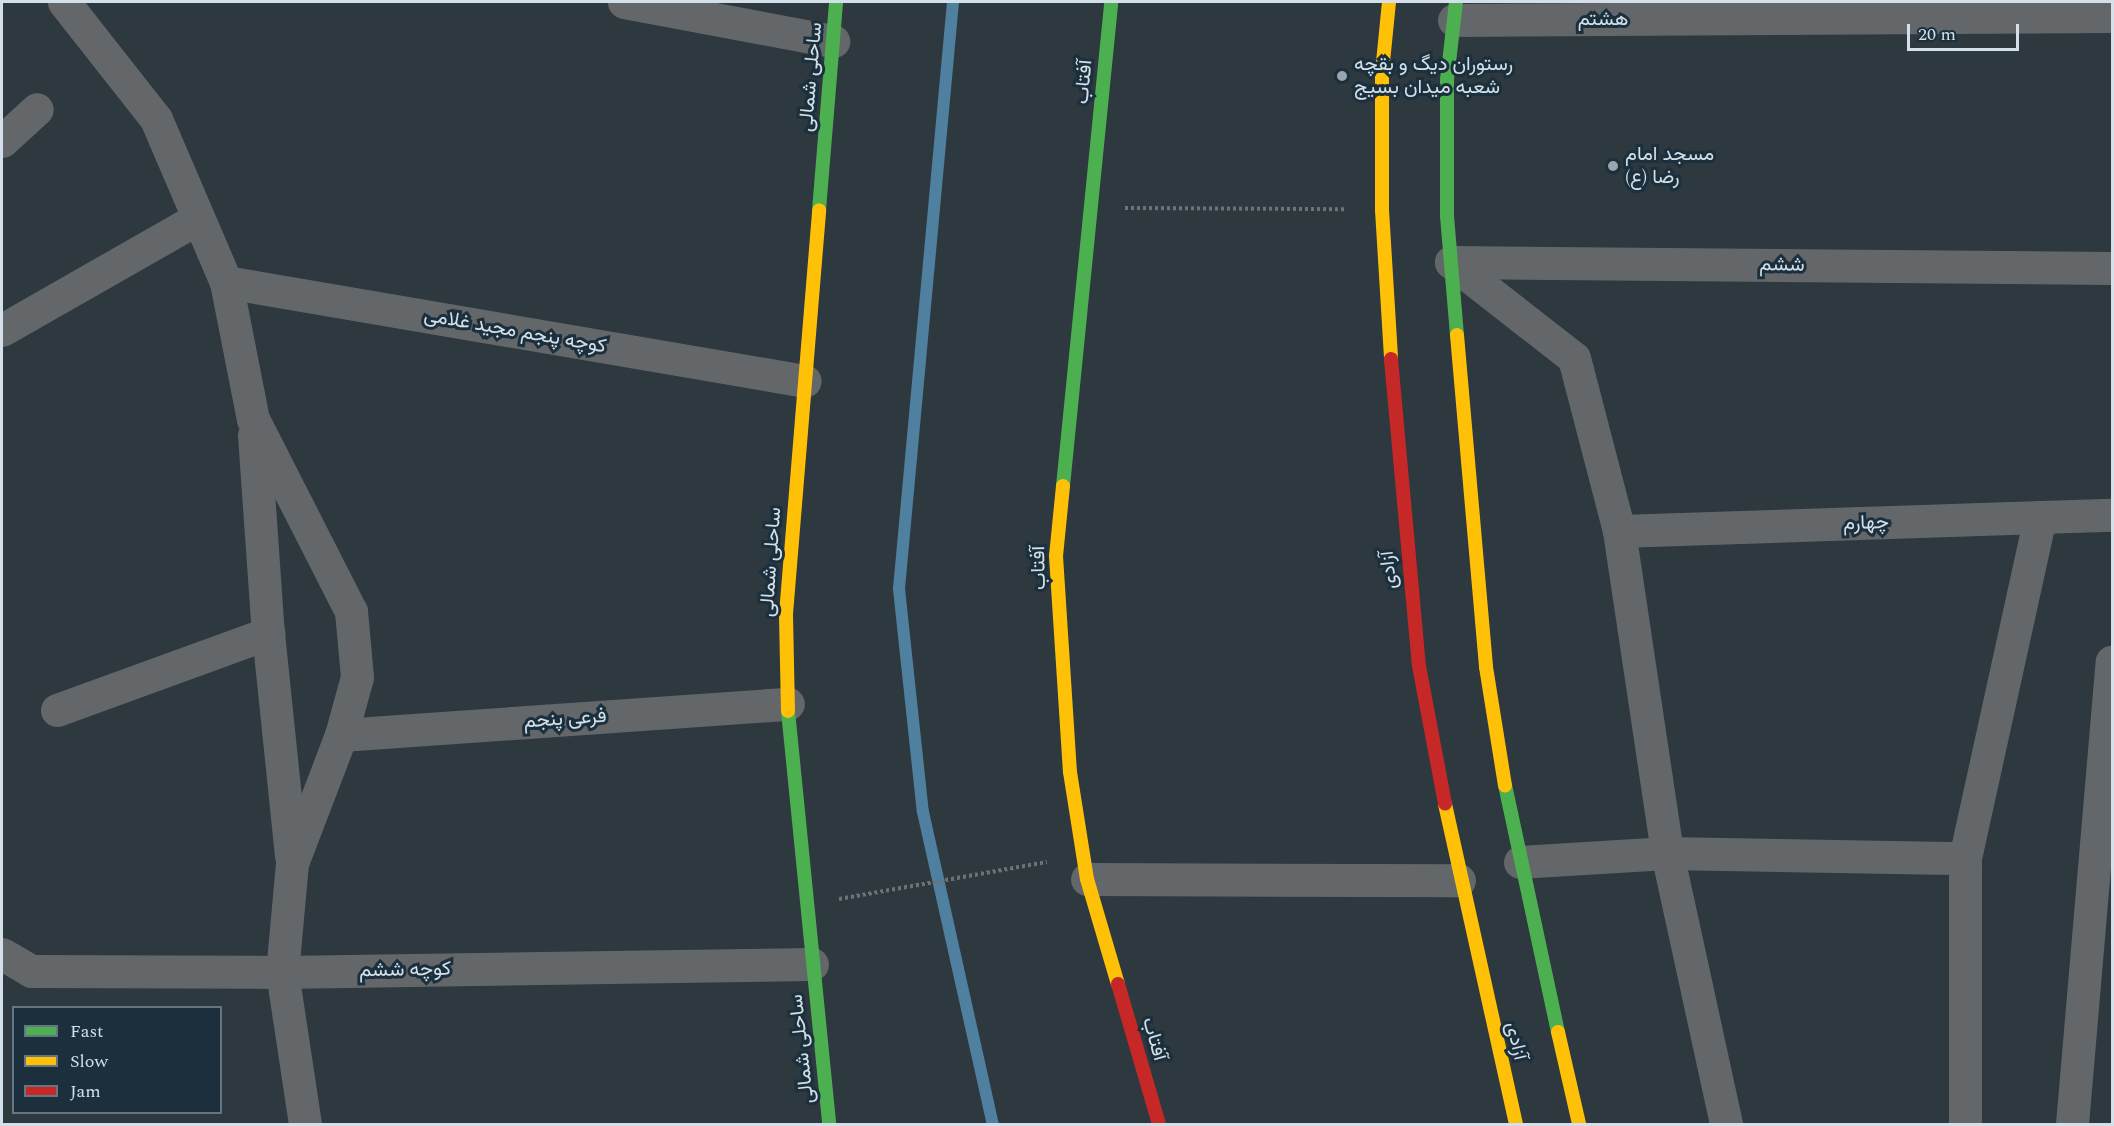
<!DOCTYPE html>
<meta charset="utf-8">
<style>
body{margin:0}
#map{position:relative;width:2114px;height:1126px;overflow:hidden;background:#2d383f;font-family:Spectral,Vazirmatn,serif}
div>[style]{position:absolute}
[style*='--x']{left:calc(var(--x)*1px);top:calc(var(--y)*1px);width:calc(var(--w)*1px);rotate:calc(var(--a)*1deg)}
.stream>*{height:12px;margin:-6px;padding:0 6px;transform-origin:6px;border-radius:6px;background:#50809f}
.path>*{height:4px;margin-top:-2px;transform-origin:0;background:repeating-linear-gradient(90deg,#6d7275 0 3px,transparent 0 6px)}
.street>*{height:33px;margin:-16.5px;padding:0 16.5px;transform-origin:16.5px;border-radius:16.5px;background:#63676a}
.fast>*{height:14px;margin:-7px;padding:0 7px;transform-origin:7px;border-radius:7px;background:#4caf50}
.slow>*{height:14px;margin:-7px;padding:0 7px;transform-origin:7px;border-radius:7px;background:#ffc107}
.jam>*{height:14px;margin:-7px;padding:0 7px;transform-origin:7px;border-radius:7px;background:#c62828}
.dots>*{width:16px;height:16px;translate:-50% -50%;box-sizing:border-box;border:3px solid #1b2f3d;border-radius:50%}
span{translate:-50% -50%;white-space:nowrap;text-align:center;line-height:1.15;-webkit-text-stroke:6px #1b2f3d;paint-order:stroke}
.street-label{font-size:20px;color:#d3e0e9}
.poi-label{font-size:20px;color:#d3e0e9}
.left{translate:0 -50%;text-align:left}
.frame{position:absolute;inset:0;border:3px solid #d3e0e9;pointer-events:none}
.legend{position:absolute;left:12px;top:1006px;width:210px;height:108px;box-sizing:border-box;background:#1b2f3d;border:2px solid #657682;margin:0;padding:8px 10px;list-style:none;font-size:18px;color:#d3e0e9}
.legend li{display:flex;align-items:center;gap:12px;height:30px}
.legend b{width:30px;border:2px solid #657682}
.scale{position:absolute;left:1907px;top:24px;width:112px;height:27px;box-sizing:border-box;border:3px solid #d3e0e9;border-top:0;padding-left:8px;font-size:18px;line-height:21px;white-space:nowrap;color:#d3e0e9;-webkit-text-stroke:4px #1b2f3d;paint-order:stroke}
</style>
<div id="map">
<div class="stream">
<i style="--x:953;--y:2;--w:589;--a:95.26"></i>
<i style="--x:899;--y:589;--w:224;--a:83.9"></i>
<i style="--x:923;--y:812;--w:320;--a:77.4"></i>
</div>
<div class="path">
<i style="--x:1125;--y:208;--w:221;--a:0.3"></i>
<i style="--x:839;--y:899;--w:211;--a:-10.1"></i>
</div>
<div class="street">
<i style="--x:64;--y:2;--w:149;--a:51.8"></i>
<i style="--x:156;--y:119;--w:177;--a:66.8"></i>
<i style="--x:226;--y:282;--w:140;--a:78.9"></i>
<i style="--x:253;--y:419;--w:216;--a:63"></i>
<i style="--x:351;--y:611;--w:66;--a:84.8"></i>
<i style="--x:357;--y:677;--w:60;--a:105.4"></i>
<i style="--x:341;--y:735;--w:137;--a:110.9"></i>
<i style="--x:292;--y:863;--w:109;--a:95.2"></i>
<i style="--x:282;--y:972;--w:154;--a:81.4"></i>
<i style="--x:624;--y:2;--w:213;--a:10.6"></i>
<i style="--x:1454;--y:20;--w:658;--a:-0.35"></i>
<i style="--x:2;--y:141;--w:47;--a:-42.4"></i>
<i style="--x:1451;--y:262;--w:156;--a:38"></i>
<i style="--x:1574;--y:358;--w:179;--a:75.4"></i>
<i style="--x:1619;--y:531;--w:326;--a:81.5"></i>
<i style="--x:1667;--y:853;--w:277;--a:77.7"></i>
<i style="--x:1451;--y:262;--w:661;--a:0.52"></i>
<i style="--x:226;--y:282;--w:587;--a:9.7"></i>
<i style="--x:2;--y:330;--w:226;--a:-29.7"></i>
<i style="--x:254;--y:435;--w:198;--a:86"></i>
<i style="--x:268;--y:633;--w:224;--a:84.1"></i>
<i style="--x:1619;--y:531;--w:493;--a:-1.9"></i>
<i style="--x:57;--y:710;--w:225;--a:-20"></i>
<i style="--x:341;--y:735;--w:448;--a:-4"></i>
<i style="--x:1520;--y:862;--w:147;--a:-3.5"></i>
<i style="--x:1667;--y:853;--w:298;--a:1"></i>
<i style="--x:1087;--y:879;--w:372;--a:0.2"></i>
<i style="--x:2;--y:954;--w:34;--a:30"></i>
<i style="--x:31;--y:971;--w:251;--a:0.2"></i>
<i style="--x:282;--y:972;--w:530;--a:-0.86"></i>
<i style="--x:1965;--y:1124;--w:266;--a:-90"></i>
<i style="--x:1965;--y:858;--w:349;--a:-77.6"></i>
<i style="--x:2072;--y:1124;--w:464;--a:-85.1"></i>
</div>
<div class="fast">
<i style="--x:1456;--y:2;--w:79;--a:96.6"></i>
<i style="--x:1447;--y:80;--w:136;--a:90"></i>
<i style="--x:1447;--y:216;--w:119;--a:85.2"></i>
<i style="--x:819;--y:210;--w:209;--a:-85.3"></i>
<i style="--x:1063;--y:486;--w:486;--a:-84.3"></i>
<i style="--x:788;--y:711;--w:415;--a:84.3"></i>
<i style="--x:1505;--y:785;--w:253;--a:77.9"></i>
</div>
<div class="slow">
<i style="--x:1389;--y:2;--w:70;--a:95.7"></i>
<i style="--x:1382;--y:72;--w:138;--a:90"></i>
<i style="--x:1382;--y:210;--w:149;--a:86.5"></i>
<i style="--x:1457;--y:335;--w:333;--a:85"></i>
<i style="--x:1486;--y:667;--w:120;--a:80.9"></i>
<i style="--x:1063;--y:486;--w:70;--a:95.7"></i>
<i style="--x:1056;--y:556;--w:216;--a:86.3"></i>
<i style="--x:1070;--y:772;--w:108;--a:81"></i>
<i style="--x:1087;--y:879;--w:109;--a:73.6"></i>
<i style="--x:788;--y:711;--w:97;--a:-91.2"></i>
<i style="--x:786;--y:614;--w:405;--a:-85.3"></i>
<i style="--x:1445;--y:804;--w:328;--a:77.5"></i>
<i style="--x:1558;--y:1032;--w:94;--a:77.1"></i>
</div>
<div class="jam">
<i style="--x:1391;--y:359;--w:308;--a:84.8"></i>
<i style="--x:1419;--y:666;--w:140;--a:79.3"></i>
<i style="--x:1118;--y:984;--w:146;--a:73.7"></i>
</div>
<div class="dots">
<i style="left:1342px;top:76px;background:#99a5ae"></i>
<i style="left:1613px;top:166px;background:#99a5ae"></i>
</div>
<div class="street-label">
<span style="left:1603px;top:19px">هشتم</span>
<span style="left:811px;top:77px;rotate:-85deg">ساحلی شمالی</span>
<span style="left:1084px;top:82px;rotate:-85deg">آفتاب</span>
<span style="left:1782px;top:265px;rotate:1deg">ششم</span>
<span style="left:515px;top:331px;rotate:10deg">کوچه پنجم مجید غلامی</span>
<span style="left:1866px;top:523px;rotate:-2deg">چهارم</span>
<span style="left:771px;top:562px;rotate:-86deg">ساحلی شمالی</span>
<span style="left:1039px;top:568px;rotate:-91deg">آفتاب</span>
<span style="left:1389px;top:570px;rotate:-96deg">آزادی</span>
<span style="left:565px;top:719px;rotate:-4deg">فرعی پنجم</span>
<span style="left:405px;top:970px;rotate:-1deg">کوچه ششم</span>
<span style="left:1154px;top:1039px;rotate:74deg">آفتاب</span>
<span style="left:1516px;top:1041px;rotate:77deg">آزادی</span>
<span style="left:802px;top:1049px;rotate:-96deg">ساحلی شمالی</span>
</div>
<div class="poi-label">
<span class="left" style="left:1354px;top:76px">رستوران دیگ و بقچه<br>شعبه میدان بسیج</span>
<span class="left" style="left:1625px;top:166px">مسجد امام<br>رضا (ع)</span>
</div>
<div class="frame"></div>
<ul class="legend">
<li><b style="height:8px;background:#4caf50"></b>Fast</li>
<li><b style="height:8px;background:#ffc107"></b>Slow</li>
<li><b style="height:8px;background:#c62828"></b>Jam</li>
</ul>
<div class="scale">20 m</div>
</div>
